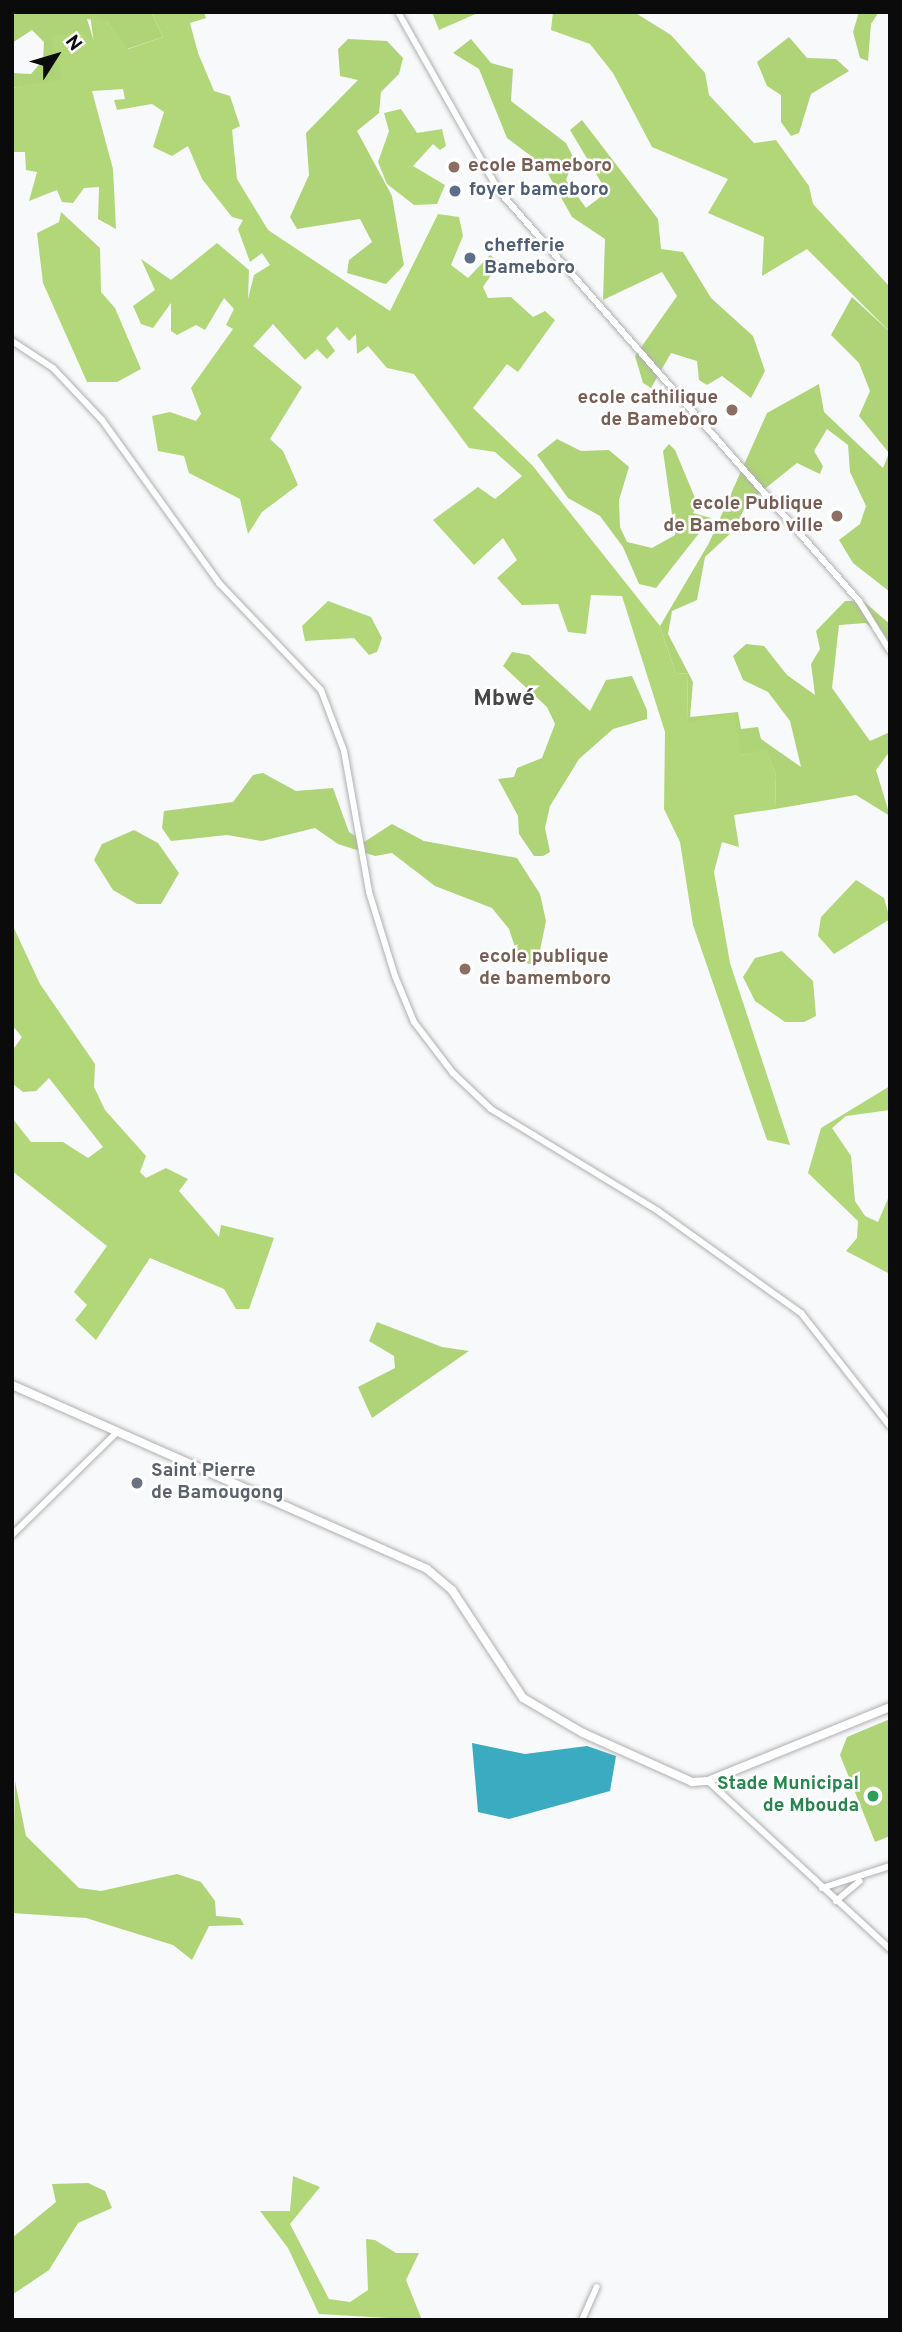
<!DOCTYPE html>
<meta charset="utf-8">
<style>
body{margin:0}
#map{position:relative;width:902px;height:2332px;overflow:hidden;background:#f8f9fa;font-family:Overpass,sans-serif}
div>[style]{position:absolute}
[style*='--x']{left:calc(var(--x)*1px);top:calc(var(--y)*1px);width:calc(var(--w)*1px);rotate:calc(var(--a)*1deg)}
.green>*{inset:0;background:#afd477}
.forest>*{inset:0;background:#b1d778}
.water>*{inset:0;background:#3aabc1}
.roads{filter:drop-shadow(0 0 2px #afb0b1) drop-shadow(0 0 2px #afb0b1)}
.tertiary>*{height:6px;margin:-3px;padding:0 3px;transform-origin:3px;border-radius:3px;background:#fff}
.primary>*{height:8px;margin:-4px;padding:0 4px;transform-origin:4px;border-radius:4px;background:#fff}
.dots>*{width:19px;height:19px;translate:-50% -50%;box-sizing:border-box;border:4px solid #fff;border-radius:50%}
span{translate:-50% -50%;white-space:nowrap;text-align:center;line-height:1.15;-webkit-text-stroke:5px #fff;paint-order:stroke}
.education-label{font-size:19px;color:#785e54;font-weight:700}
.left{translate:0 -50%;text-align:left}
.right{translate:-100% -50%;text-align:right}
.service-label{font-size:19px;color:#4e5e75;font-weight:700}
.worship-label{font-size:19px;color:#5b616d;font-weight:700}
.leisure-label{font-size:19px;color:#27864d;font-weight:700}
.quarter-label{font-size:23px;color:#484849;font-weight:700}
.frame{position:absolute;inset:0;border:14px solid #0b0b0c;pointer-events:none}
.north{position:absolute;left:21px;top:21px;width:70px;height:70px;-webkit-text-stroke:5px #fff;paint-order:stroke;rotate:53deg;font-size:19px;font-weight:700;line-height:28px;text-align:center;color:#0b0b0c}
.north::after{content:'';display:block;margin:auto;width:24px;height:32px;background:#0b0b0c;clip-path:polygon(50% 0,100% 100%,50% 72%,0 100%)}
</style>
<div id="map">
<div class="green">
<i style="clip-path:polygon(12px 12px,151px 12px,163px 37px,127px 49px,107px 22px,87px 19px,95px 45px,88px 44px,62px 80px,12px 88px,12px 73px,31px 74px,43px 60px,44px 42px,32px 30px,12px 43px)"></i>
<i style="clip-path:polygon(859px 12px,879px 12px,871px 24px,868px 61px,860px 58px,853px 32px)"></i>
<i style="clip-path:polygon(789px 37px,807px 58px,836px 59px,849px 71px,811px 94px,799px 133px,791px 136px,781px 122px,781px 95px,767px 86px,757px 62px)"></i>
<i style="clip-path:polygon(348px 39px,387px 41px,403px 58px,399px 74px,381px 92px,379px 113px,357px 131px,392px 196px,404px 265px,386px 284px,347px 273px,349px 260px,372px 242px,360px 219px,297px 229px,290px 217px,309px 175px,306px 133px,358px 80px,340px 76px,338px 49px)"></i>
<i style="clip-path:polygon(471px 39px,491px 63px,513px 69px,511px 101px,566px 143px,574px 159px,566px 180px,586px 208px,607px 192px,570px 130px,582px 120px,658px 219px,661px 249px,683px 252px,711px 298px,753px 336px,765px 371px,751px 398px,722px 376px,707px 385px,699px 380px,697px 361px,671px 353px,651px 388px,643px 383px,635px 356px,677px 296px,662px 272px,603px 300px,605px 239px,572px 217px,543px 165px,507px 138px,479px 69px,453px 53px)"></i>
<i style="clip-path:polygon(852px 297px,890px 332px,890px 592px,853px 563px,839px 540px,860px 524px,866px 506px,850px 472px,848px 445px,827px 429px,814px 451px,823px 466px,820px 474px,797px 463px,747px 503px,734px 530px,705px 557px,697px 600px,672px 611px,668px 634px,693px 682px,690px 717px,738px 712px,741px 729px,758px 727px,761px 739px,801px 767px,790px 721px,768px 692px,743px 680px,733px 656px,746px 644px,764px 646px,787px 675px,815px 695px,811px 664px,820px 649px,816px 631px,845px 601px,863px 601px,890px 624px,890px 645px,866px 623px,839px 625px,832px 688px,870px 741px,890px 732px,890px 751px,876px 770px,890px 816px,856px 795px,775px 809px,776px 775px,766px 750px,741px 755px,687px 723px,688px 673px,676px 674px,660px 626px,709px 543px,767px 413px,819px 384px,824px 412px,883px 468px,889px 453px,859px 416px,870px 391px,859px 363px,831px 335px)"></i>
<i style="clip-path:polygon(557px 439px,581px 451px,609px 450px,629px 467px,619px 500px,620px 527px,627px 542px,652px 548px,675px 535px,663px 451px,669px 444px,675px 450px,698px 505px,693px 513px,711px 518px,656px 588px,639px 584px,623px 547px,600px 516px,568px 498px,537px 455px)"></i>
<i style="clip-path:polygon(512px 652px,529px 655px,590px 711px,606px 680px,632px 676px,647px 710px,647px 719px,613px 729px,579px 759px,550px 806px,545px 828px,550px 852px,543px 856px,534px 856px,519px 834px,518px 816px,498px 779px,514px 777px,517px 768px,542px 758px,555px 724px,547px 707px,503px 666px)"></i>
<i style="clip-path:polygon(263px 773px,296px 791px,333px 788px,349px 832px,364px 842px,392px 824px,424px 841px,517px 858px,540px 894px,546px 921px,537px 965px,520px 962px,509px 929px,492px 908px,435px 886px,392px 853px,375px 856px,338px 844px,315px 828px,262px 841px,227px 835px,171px 841px,162px 828px,164px 811px,233px 802px,253px 775px)"></i>
<i style="clip-path:polygon(134px 830px,158px 843px,179px 873px,161px 904px,137px 904px,113px 890px,94px 860px,102px 844px)"></i>
<i style="clip-path:polygon(377px 1322px,442px 1347px,469px 1351px,372px 1418px,358px 1387px,395px 1368px,394px 1356px,369px 1341px)"></i>
<i style="clip-path:polygon(890px 1719px,890px 1836px,875px 1842px,840px 1755px,847px 1737px)"></i>
<i style="clip-path:polygon(15px 1781px,26px 1836px,79px 1888px,101px 1891px,177px 1874px,201px 1882px,215px 1901px,216px 1916px,240px 1918px,244px 1925px,209px 1926px,192px 1960px,173px 1945px,86px 1918px,12px 1913px)"></i>
<i style="clip-path:polygon(88px 2183px,105px 2191px,112px 2208px,78px 2223px,49px 2270px,12px 2295px,12px 2238px,56px 2202px,52px 2184px)"></i>
</div>
<div class="forest">
<i style="clip-path:polygon(151px 12px,204px 12px,206px 18px,190px 23px,198px 53px,214px 91px,230px 96px,240px 126px,232px 130px,237px 179px,268px 230px,390px 311px,438px 214px,459px 217px,463px 236px,451px 265px,468px 278px,490px 255px,500px 262px,483px 287px,488px 298px,511px 297px,533px 317px,545px 311px,555px 320px,518px 372px,507px 364px,473px 408px,532px 465px,660px 626px,676px 674px,688px 673px,687px 723px,734px 713px,741px 755px,766px 749px,776px 775px,775px 809px,734px 815px,739px 847px,722px 842px,714px 872px,730px 963px,790px 1145px,767px 1140px,693px 925px,680px 842px,664px 809px,665px 732px,622px 596px,591px 595px,586px 634px,568px 632px,558px 604px,522px 605px,497px 578px,517px 560px,503px 538px,474px 565px,433px 520px,478px 487px,495px 499px,522px 476px,495px 452px,469px 448px,414px 374px,387px 368px,368px 346px,357px 354px,356px 334px,349px 341px,337px 327px,326px 338px,335px 351px,327px 359px,317px 349px,305px 360px,273px 324px,253px 346px,302px 387px,270px 439px,283px 451px,298px 485px,262px 512px,248px 534px,240px 499px,189px 473px,184px 456px,158px 451px,152px 416px,170px 412px,196px 421px,201px 414px,191px 388px,233px 329px,226px 325px,234px 309px,224px 298px,205px 330px,196px 325px,177px 335px,171px 331px,171px 303px,153px 328px,141px 324px,133px 306px,155px 290px,141px 259px,171px 280px,217px 243px,249px 270px,248px 299px,254px 275px,270px 265px,262px 253px,250px 262px,238px 229px,243px 220px,232px 217px,202px 179px,188px 146px,172px 156px,153px 147px,164px 112px,152px 104px,117px 110px,114px 100px,125px 99px,123px 89px,92px 91px,113px 169px,116px 229px,98px 219px,99px 187px,84px 188px,73px 203px,62px 202px,57px 190px,29px 201px,37px 172px,26px 170px,25px 152px,14px 152px,12px 138px,12px 88px,62px 79px,52px 36px,82px 32px,94px 44px,90px 14px,107px 22px,128px 49px,163px 37px)"></i>
<i style="clip-path:polygon(432px 12px,480px 12px,439px 30px)"></i>
<i style="clip-path:polygon(553px 12px,634px 12px,671px 35px,705px 73px,709px 95px,754px 143px,776px 140px,809px 186px,813px 204px,890px 287px,890px 332px,807px 249px,762px 276px,764px 237px,708px 213px,728px 179px,652px 147px,613px 73px,590px 44px,551px 30px)"></i>
<i style="clip-path:polygon(401px 109px,417px 133px,442px 129px,446px 146px,440px 150px,433px 144px,413px 166px,445px 185px,437px 204px,414px 205px,387px 184px,378px 162px,389px 131px,384px 113px)"></i>
<i style="clip-path:polygon(61px 212px,100px 248px,101px 292px,115px 308px,141px 369px,117px 382px,87px 382px,43px 283px,37px 233px,59px 222px)"></i>
<i style="clip-path:polygon(328px 601px,371px 617px,382px 638px,377px 652px,369px 655px,354px 638px,305px 641px,302px 626px)"></i>
<i style="clip-path:polygon(856px 880px,884px 898px,890px 919px,834px 954px,818px 936px,821px 917px)"></i>
<i style="clip-path:polygon(12px 924px,40px 984px,95px 1064px,94px 1087px,105px 1110px,146px 1156px,140px 1172px,146px 1178px,166px 1168px,188px 1179px,179px 1191px,219px 1237px,221px 1225px,274px 1238px,249px 1309px,236px 1309px,224px 1289px,150px 1258px,96px 1340px,75px 1320px,87px 1305px,74px 1292px,107px 1246px,12px 1171px,12px 1118px,31px 1142px,63px 1142px,88px 1158px,103px 1147px,49px 1078px,36px 1091px,23px 1092px,12px 1083px,12px 1051px,22px 1037px,12px 1025px)"></i>
<i style="clip-path:polygon(782px 951px,813px 981px,816px 1016px,804px 1022px,785px 1022px,755px 1001px,743px 977px,755px 958px)"></i>
<i style="clip-path:polygon(890px 1086px,890px 1110px,846px 1116px,832px 1128px,851px 1156px,855px 1201px,865px 1216px,878px 1222px,890px 1194px,890px 1274px,846px 1251px,857px 1238px,858px 1221px,808px 1173px,821px 1128px)"></i>
<i style="clip-path:polygon(293px 2176px,320px 2187px,290px 2224px,329px 2299px,350px 2302px,368px 2290px,366px 2239px,375px 2240px,396px 2253px,419px 2253px,406px 2280px,422px 2320px,319px 2314px,288px 2248px,260px 2211px,290px 2211px)"></i>
</div>
<div class="water">
<i style="clip-path:polygon(472px 1743px,525px 1754px,587px 1746px,616px 1756px,610px 1791px,509px 1819px,478px 1812px)"></i>
</div>
<div class="roads">
<div class="tertiary">
<i style="--x:398;--y:12;--w:206;--a:60.6"></i>
<i style="--x:499;--y:191;--w:546;--a:48.72"></i>
<i style="--x:859;--y:601;--w:59;--a:58.2"></i>
<i style="--x:12;--y:341;--w:49;--a:33.4"></i>
<i style="--x:53;--y:368;--w:71;--a:46.7"></i>
<i style="--x:102;--y:420;--w:201;--a:54.3"></i>
<i style="--x:219;--y:583;--w:148;--a:46.4"></i>
<i style="--x:321;--y:690;--w:65;--a:69.3"></i>
<i style="--x:344;--y:751;--w:143;--a:79.9"></i>
<i style="--x:369;--y:892;--w:88;--a:72.8"></i>
<i style="--x:395;--y:976;--w:50;--a:67.6"></i>
<i style="--x:414;--y:1022;--w:64;--a:52.6"></i>
<i style="--x:453;--y:1073;--w:52;--a:43.5"></i>
<i style="--x:491;--y:1109;--w:196;--a:31.4"></i>
<i style="--x:658;--y:1211;--w:176;--a:35.5"></i>
<i style="--x:801;--y:1313;--w:144;--a:51.8"></i>
<i style="--x:12;--y:1535;--w:147;--a:-44.4"></i>
<i style="--x:708;--y:1781;--w:248;--a:42.7"></i>
<i style="--x:822;--y:1888;--w:71;--a:-17.9"></i>
<i style="--x:836;--y:1901;--w:31;--a:-40"></i>
<i style="--x:582;--y:2320;--w:36;--a:-66"></i>
</div>
<div class="primary">
<i style="--x:12;--y:1385;--w:454;--a:23.9"></i>
<i style="--x:427;--y:1569;--w:33;--a:40"></i>
<i style="--x:452;--y:1590;--w:129;--a:56.7"></i>
<i style="--x:523;--y:1698;--w:69;--a:30.3"></i>
<i style="--x:583;--y:1733;--w:120;--a:24.2"></i>
<i style="--x:692;--y:1782;--w:16;--a:-4"></i>
<i style="--x:708;--y:1781;--w:196;--a:-22.1"></i>
</div>
</div>
<div class="dots">
<i style="left:454px;top:167px;background:#8d6e63"></i>
<i style="left:455px;top:191px;background:#5c6f8a"></i>
<i style="left:470px;top:258px;background:#5c6f8a"></i>
<i style="left:732px;top:410px;background:#8d6e63"></i>
<i style="left:837px;top:516px;background:#8d6e63"></i>
<i style="left:465px;top:969px;background:#8d6e63"></i>
<i style="left:137px;top:1483px;background:#6b7280"></i>
<i style="left:873px;top:1796px;background:#2e9e5b"></i>
</div>
<div class="education-label">
<span class="left" style="left:468px;top:167px">ecole Bameboro</span>
<span class="right" style="left:718px;top:410px">ecole cathilique<br>de Bameboro</span>
<span class="right" style="left:823px;top:516px">ecole Publique<br>de Bameboro ville</span>
<span class="left" style="left:479px;top:969px">ecole publique<br>de bamemboro</span>
</div>
<div class="service-label">
<span class="left" style="left:469px;top:191px">foyer bameboro</span>
<span class="left" style="left:484px;top:258px">chefferie<br>Bameboro</span>
</div>
<div class="worship-label">
<span class="left" style="left:151px;top:1483px">Saint Pierre<br>de Bamougong</span>
</div>
<div class="leisure-label">
<span class="right" style="left:859px;top:1796px">Stade Municipal<br>de Mbouda</span>
</div>
<div class="quarter-label">
<span style="left:504px;top:700px">Mbwé</span>
</div>
<div class="frame"></div>
<div class="north">N</div>
</div>
